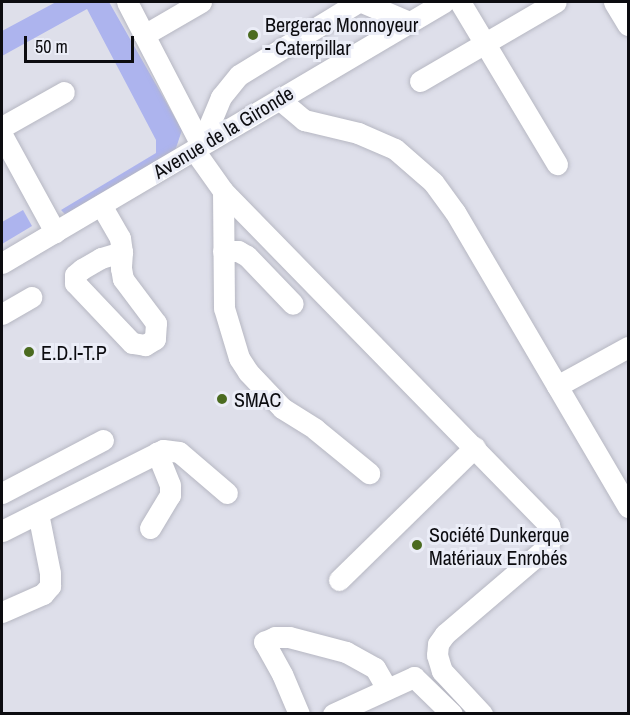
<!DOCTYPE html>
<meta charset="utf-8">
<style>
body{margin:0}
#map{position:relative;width:630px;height:715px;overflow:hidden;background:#dedfea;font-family:"Archivo Narrow",sans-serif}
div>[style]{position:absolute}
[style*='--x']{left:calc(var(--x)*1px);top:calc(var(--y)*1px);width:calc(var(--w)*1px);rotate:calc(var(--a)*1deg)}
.green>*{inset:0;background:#adb4ee}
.roads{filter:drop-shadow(0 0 2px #b6b7c2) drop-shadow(0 0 2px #b6b7c2)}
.minor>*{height:21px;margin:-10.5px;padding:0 10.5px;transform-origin:10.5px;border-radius:10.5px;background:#fff}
.dots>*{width:16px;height:16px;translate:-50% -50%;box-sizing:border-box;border:3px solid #ebedf7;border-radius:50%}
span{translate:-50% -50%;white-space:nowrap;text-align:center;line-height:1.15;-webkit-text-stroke:6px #ebedf7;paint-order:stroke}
.poi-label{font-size:20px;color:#0c0c10}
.left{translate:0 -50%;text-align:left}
.street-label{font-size:20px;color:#0c0c10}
.frame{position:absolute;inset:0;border:3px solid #0c0c10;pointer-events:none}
.scale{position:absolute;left:24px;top:36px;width:110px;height:27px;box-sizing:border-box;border:3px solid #0c0c10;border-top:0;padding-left:8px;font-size:18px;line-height:21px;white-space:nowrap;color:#0c0c10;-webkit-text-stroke:4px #ebedf7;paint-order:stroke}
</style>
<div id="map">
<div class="green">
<i style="clip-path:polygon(56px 2px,109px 2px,182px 130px,174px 154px,67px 216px,61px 210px,156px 153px,156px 140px,87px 9px,2px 56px,2px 31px)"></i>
<i style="clip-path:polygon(23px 210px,32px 226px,2px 244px,2px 222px)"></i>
</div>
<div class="roads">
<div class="minor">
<i style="--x:127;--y:2;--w:161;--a:62.6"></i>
<i style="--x:362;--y:2;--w:51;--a:23.1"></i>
<i style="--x:460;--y:2;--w:189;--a:59.1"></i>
<i style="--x:614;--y:2;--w:27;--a:59"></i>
<i style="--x:144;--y:35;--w:66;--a:-30.1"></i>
<i style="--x:420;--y:81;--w:157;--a:-30.2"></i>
<i style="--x:279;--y:99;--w:33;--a:40"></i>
<i style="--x:304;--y:120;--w:56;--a:13.5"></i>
<i style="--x:358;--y:133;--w:40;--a:23.4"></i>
<i style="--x:395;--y:149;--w:50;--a:41"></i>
<i style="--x:433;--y:182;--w:37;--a:54"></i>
<i style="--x:455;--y:212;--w:342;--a:59.6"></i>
<i style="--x:2;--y:127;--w:71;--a:-29.4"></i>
<i style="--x:2;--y:135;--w:111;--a:61.3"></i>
<i style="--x:201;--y:145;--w:52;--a:-67.4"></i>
<i style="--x:221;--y:97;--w:28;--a:-51"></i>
<i style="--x:239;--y:75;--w:140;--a:-31.5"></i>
<i style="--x:194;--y:150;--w:50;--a:54.7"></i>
<i style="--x:223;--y:191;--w:467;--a:45.7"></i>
<i style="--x:549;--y:525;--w:12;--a:76"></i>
<i style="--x:552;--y:537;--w:11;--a:117"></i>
<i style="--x:547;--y:547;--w:134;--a:139.5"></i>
<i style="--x:445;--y:634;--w:12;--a:125"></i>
<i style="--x:438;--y:644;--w:11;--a:95"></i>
<i style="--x:437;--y:655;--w:17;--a:73"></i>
<i style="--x:442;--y:671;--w:59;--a:47.1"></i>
<i style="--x:223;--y:191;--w:117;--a:89.5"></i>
<i style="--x:224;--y:308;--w:52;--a:73.3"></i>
<i style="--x:239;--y:358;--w:17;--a:57"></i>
<i style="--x:248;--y:372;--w:50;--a:46.6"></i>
<i style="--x:282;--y:408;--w:39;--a:32"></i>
<i style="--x:315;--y:429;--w:70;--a:39.2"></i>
<i style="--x:101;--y:205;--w:38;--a:60"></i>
<i style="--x:120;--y:238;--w:14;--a:82"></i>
<i style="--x:122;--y:252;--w:16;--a:94"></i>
<i style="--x:121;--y:268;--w:11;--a:80"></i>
<i style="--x:123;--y:279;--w:55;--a:53.1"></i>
<i style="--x:156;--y:323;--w:16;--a:94"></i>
<i style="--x:155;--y:339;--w:12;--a:149"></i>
<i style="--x:145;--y:345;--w:13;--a:-171"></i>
<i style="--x:132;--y:343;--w:83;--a:-133.5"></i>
<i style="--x:75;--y:283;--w:8;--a:-90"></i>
<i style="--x:75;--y:275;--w:9;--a:-41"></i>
<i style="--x:82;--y:269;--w:22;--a:-30"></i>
<i style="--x:101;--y:258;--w:22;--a:-16"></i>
<i style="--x:223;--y:251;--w:15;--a:0"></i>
<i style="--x:238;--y:251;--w:10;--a:29"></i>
<i style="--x:247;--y:256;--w:66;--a:46.2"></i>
<i style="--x:2;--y:263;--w:513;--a:-30.56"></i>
<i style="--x:2;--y:314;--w:34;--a:-30"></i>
<i style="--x:557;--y:386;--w:81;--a:-28.8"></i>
<i style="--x:2;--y:493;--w:114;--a:-27.7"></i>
<i style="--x:150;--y:528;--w:39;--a:-59"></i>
<i style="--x:170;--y:495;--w:10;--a:-90"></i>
<i style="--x:170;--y:485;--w:35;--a:-112"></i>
<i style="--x:2;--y:531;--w:180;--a:-26.7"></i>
<i style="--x:163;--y:450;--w:16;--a:7"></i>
<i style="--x:179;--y:452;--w:63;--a:40.5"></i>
<i style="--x:339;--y:580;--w:190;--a:-44.4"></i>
<i style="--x:2;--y:612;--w:45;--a:-23.7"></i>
<i style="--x:43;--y:594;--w:11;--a:-49"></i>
<i style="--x:50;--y:586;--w:13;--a:-90"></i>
<i style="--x:50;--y:573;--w:61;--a:-101.3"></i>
<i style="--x:299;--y:714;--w:43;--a:-113"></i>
<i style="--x:282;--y:674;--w:37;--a:-119"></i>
<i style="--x:264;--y:642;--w:12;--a:-24"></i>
<i style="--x:275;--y:637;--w:14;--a:0"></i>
<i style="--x:289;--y:637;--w:59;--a:14.7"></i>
<i style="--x:346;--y:652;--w:33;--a:29"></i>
<i style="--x:375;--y:668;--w:24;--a:60"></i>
<i style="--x:333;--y:714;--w:89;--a:-24.6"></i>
<i style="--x:414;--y:677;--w:53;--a:44.2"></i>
</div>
</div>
<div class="dots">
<i style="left:253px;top:35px;background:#4b6b20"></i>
<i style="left:29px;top:352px;background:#4b6b20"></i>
<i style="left:222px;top:399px;background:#4b6b20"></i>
<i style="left:417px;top:545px;background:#4b6b20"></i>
</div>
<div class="poi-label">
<span class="left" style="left:265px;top:36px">Bergerac Monnoyeur<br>- Caterpillar</span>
<span class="left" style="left:41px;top:352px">E.D.I-T.P</span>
<span class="left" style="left:234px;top:399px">SMAC</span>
<span class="left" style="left:429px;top:546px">Société Dunkerque<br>Matériaux Enrobés</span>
</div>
<div class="street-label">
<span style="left:223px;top:132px;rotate:-31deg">Avenue de la Gironde</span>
</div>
<div class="frame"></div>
<div class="scale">50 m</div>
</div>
